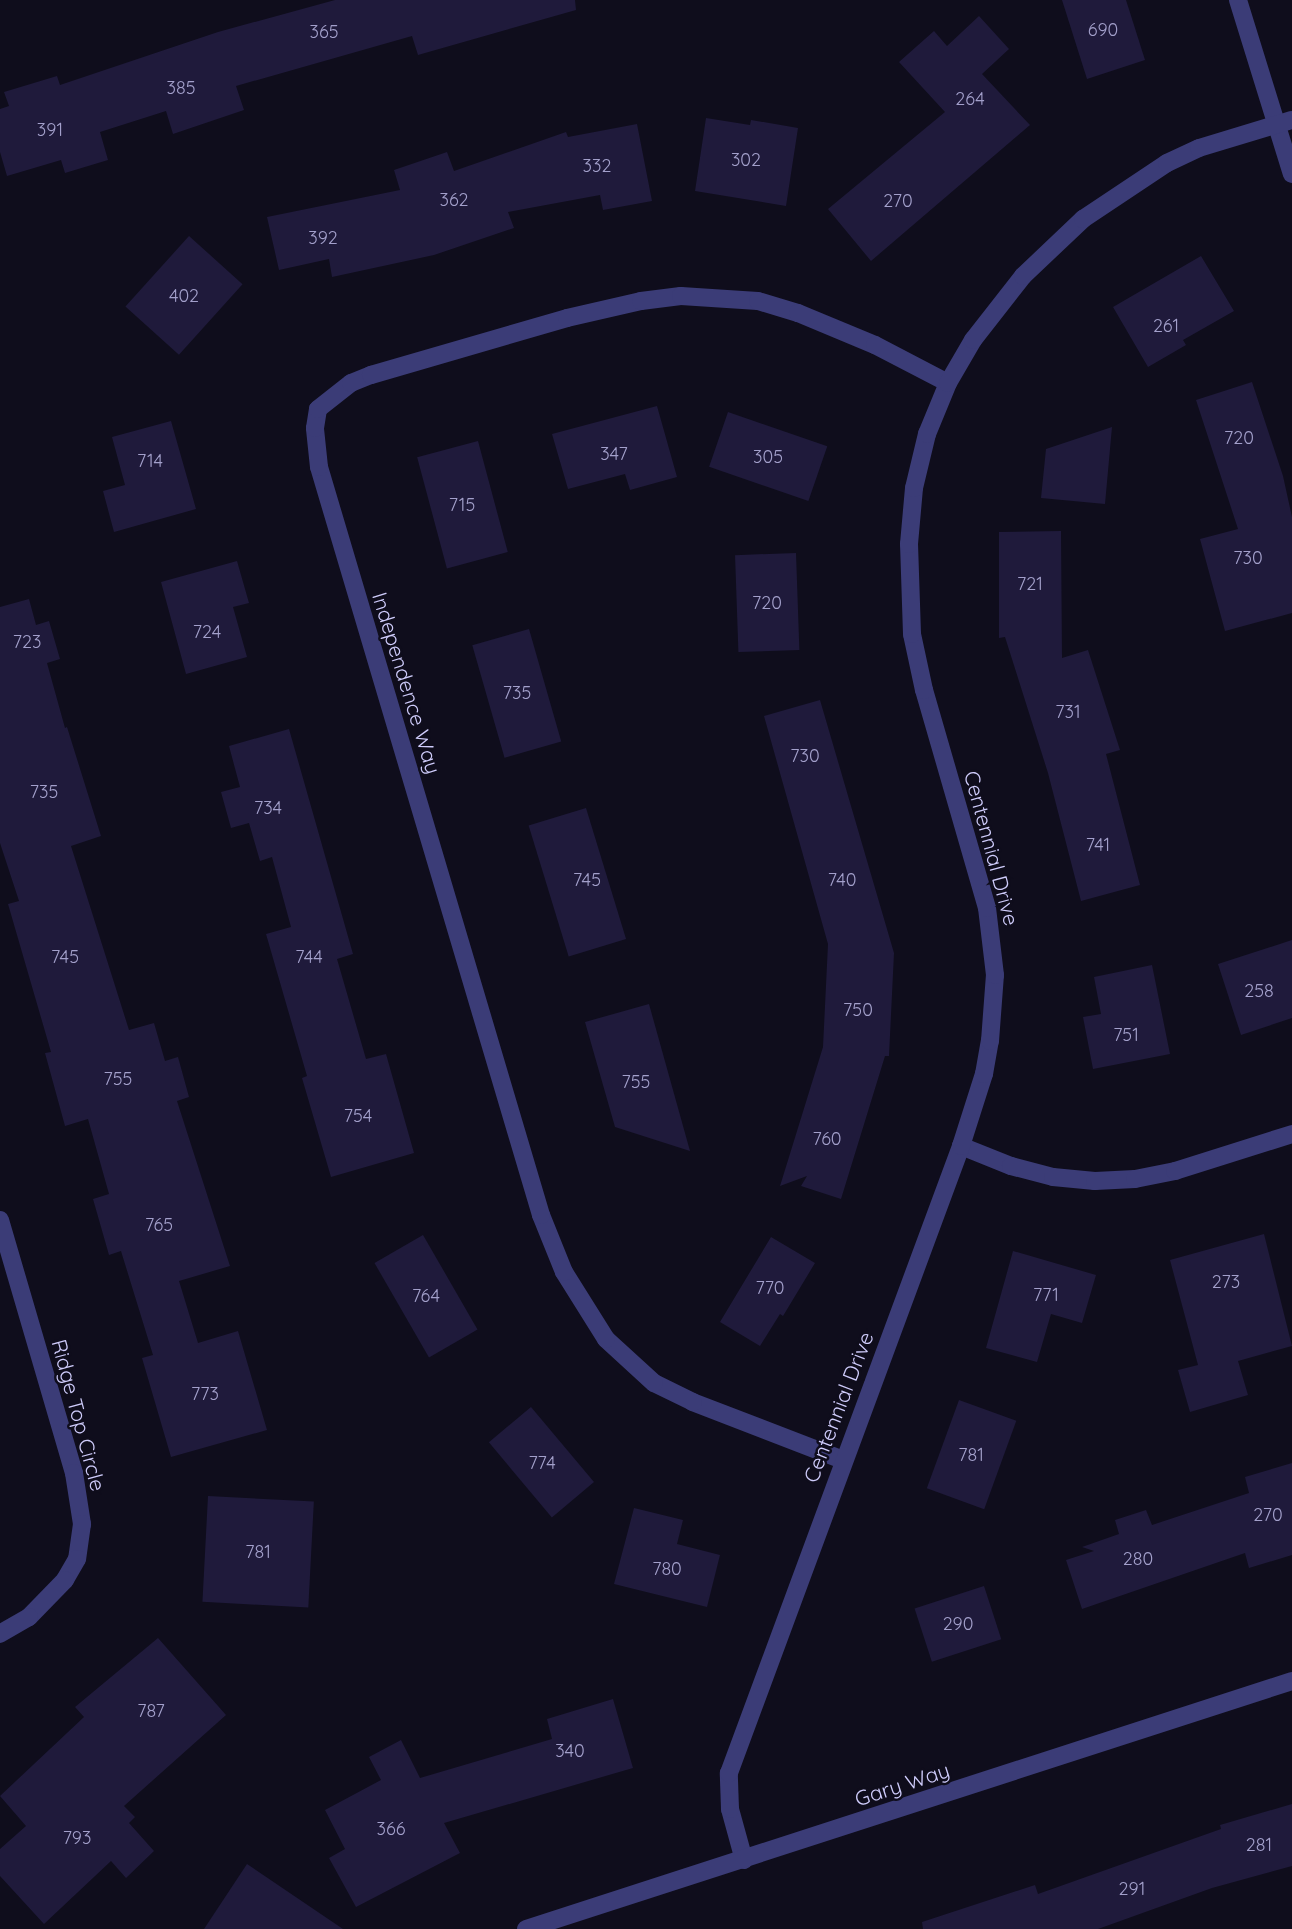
<!DOCTYPE html>
<style>
body{margin:0}
#map{position:relative;width:1292px;height:1929px;overflow:hidden;background:#0f0d1c;font-family:Quicksand,sans-serif}
div>[style]{position:absolute}
[style*='--x']{left:calc(var(--x)*1px);top:calc(var(--y)*1px);width:calc(var(--w)*1px);rotate:calc(var(--a)*1deg)}
.building>*{inset:0;background:#1f1a3b;transform-origin:0 0}
.minor>*{height:18px;margin:-9px;padding:0 9px;transform-origin:9px;border-radius:9px;background:#3b3c77}
span{translate:-50% -50%;white-space:nowrap;text-align:center;line-height:1.15;-webkit-text-stroke:5px #0f0d1c;paint-order:stroke}
.number-label{font-size:18px;color:#a3a0cb}
.number-label span{-webkit-text-stroke-width:0}
.street-label{font-size:21px;color:#cfccfb}
</style>
<div id="map">
<div class="building">
<i style="clip-path:polygon(335px 0,575px 0,576px 10px,418px 55px,412px 36px,236px 86px,244px 110px,173px 134px,166px 111px,100px 132px,108px 160px,65px 173px,61px 160px,7px 176px,0 152px,0 109px,9px 106px,4px 92px,57px 76px,60px 85px,218px 32px)"></i>
<i style="clip-path:polygon(1062px 0,1126px 0,1145px 60px,1087px 79px)"></i>
<i style="clip-path:polygon(979px 16px,1009px 49px,982px 74px,1030px 125px,871px 261px,828px 209px,945px 112px,899px 62px,934px 31px,947px 46px)"></i>
<i style="clip-path:polygon(706px 118px,750px 125px,751px 120px,798px 128px,786px 206px,695px 191px)"></i>
<i style="clip-path:polygon(637px 124px,652px 201px,603px 210px,600px 195px,508px 212px,514px 228px,434px 255px,332px 277px,329px 259px,279px 270px,267px 217px,400px 190px,394px 170px,447px 152px,454px 171px,566px 132px,568px 137px)"></i>
<i style="left:189px;top:236px;width:72px;height:95px;rotate:42deg"></i>
<i style="clip-path:polygon(1201px 256px,1234px 311px,1183px 340px,1186px 345px,1148px 367px,1113px 307px)"></i>
<i style="clip-path:polygon(1252px 382px,1283px 476px,1292px 517px,1292px 613px,1225px 631px,1200px 539px,1238px 529px,1196px 400px)"></i>
<i style="clip-path:polygon(657px 406px,677px 477px,630px 490px,625px 474px,568px 489px,552px 434px)"></i>
<i style="left:728px;top:412px;width:105px;height:58px;rotate:19deg"></i>
<i style="clip-path:polygon(171px 421px,196px 509px,114px 532px,103px 491px,125px 485px,112px 437px)"></i>
<i style="clip-path:polygon(1112px 427px,1105px 504px,1041px 498px,1046px 449px)"></i>
<i style="left:478px;top:441px;width:115px;height:63px;rotate:75deg"></i>
<i style="clip-path:polygon(1061px 531px,1062px 658px,1088px 650px,1120px 750px,1106px 754px,1140px 885px,1081px 901px,1048px 773px,1005px 637px,999px 638px,999px 532px)"></i>
<i style="left:796px;top:553px;width:97px;height:61px;rotate:88deg"></i>
<i style="clip-path:polygon(237px 561px,249px 603px,233px 607px,247px 657px,186px 674px,161px 582px)"></i>
<i style="clip-path:polygon(29px 599px,36px 625px,49px 621px,60px 659px,47px 663px,65px 728px,67px 727px,101px 836px,71px 846px,129px 1030px,154px 1023px,165px 1061px,178px 1057px,189px 1097px,177px 1101px,230px 1266px,179px 1281px,198px 1343px,238px 1331px,267px 1430px,171px 1457px,142px 1358px,153px 1355px,121px 1251px,109px 1255px,93px 1199px,109px 1194px,88px 1119px,65px 1126px,45px 1053px,51px 1052px,8px 904px,19px 901px,0 843px,0 607px)"></i>
<i style="left:529px;top:629px;width:117px;height:59px;rotate:74deg"></i>
<i style="clip-path:polygon(820px 700px,894px 953px,889px 1056px,885px 1056px,841px 1199px,801px 1186px,807px 1176px,780px 1186px,823px 1047px,828px 944px,764px 716px)"></i>
<i style="clip-path:polygon(289px 729px,353px 954px,337px 959px,366px 1059px,386px 1054px,414px 1153px,331px 1177px,302px 1078px,307px 1076px,266px 934px,291px 927px,272px 857px,260px 861px,249px 823px,231px 828px,221px 792px,240px 787px,229px 746px)"></i>
<i style="left:586px;top:808px;width:137px;height:60px;rotate:73deg"></i>
<i style="clip-path:polygon(1292px 940px,1292px 1018px,1241px 1035px,1218px 964px)"></i>
<i style="clip-path:polygon(1152px 965px,1170px 1054px,1093px 1069px,1083px 1017px,1101px 1014px,1094px 977px)"></i>
<i style="clip-path:polygon(649px 1004px,690px 1151px,615px 1127px,585px 1022px)"></i>
<i style="clip-path:polygon(1264px 1234px,1292px 1346px,1238px 1361px,1248px 1395px,1190px 1412px,1178px 1370px,1198px 1365px,1170px 1260px)"></i>
<i style="left:423px;top:1235px;width:109px;height:56px;rotate:60deg"></i>
<i style="clip-path:polygon(771px 1237px,815px 1263px,783px 1316px,780px 1314px,760px 1346px,720px 1322px)"></i>
<i style="clip-path:polygon(1013px 1251px,1096px 1275px,1082px 1323px,1051px 1314px,1037px 1362px,986px 1348px)"></i>
<i style="left:959px;top:1400px;width:61px;height:94px;rotate:20deg"></i>
<i style="left:531px;top:1407px;width:98px;height:55px;rotate:50deg"></i>
<i style="clip-path:polygon(1292px 1463px,1292px 1555px,1249px 1568px,1245px 1553px,1082px 1609px,1066px 1560px,1094px 1551px,1082px 1547px,1119px 1534px,1115px 1520px,1146px 1510px,1152px 1525px,1249px 1493px,1245px 1477px)"></i>
<i style="left:208px;top:1496px;width:106px;height:106px;rotate:3deg"></i>
<i style="clip-path:polygon(634px 1508px,683px 1520px,677px 1544px,720px 1555px,707px 1607px,614px 1584px)"></i>
<i style="left:984px;top:1586px;width:56px;height:73px;rotate:72deg"></i>
<i style="clip-path:polygon(158px 1638px,226px 1715px,124px 1806px,135px 1817px,129px 1823px,154px 1851px,126px 1878px,111px 1861px,44px 1924px,0 1876px,0 1849px,26px 1826px,0 1796px,84px 1717px,75px 1707px)"></i>
<i style="clip-path:polygon(613px 1699px,633px 1768px,444px 1823px,460px 1853px,356px 1907px,329px 1858px,345px 1849px,325px 1810px,381px 1780px,369px 1757px,401px 1740px,420px 1778px,552px 1739px,547px 1719px)"></i>
<i style="clip-path:polygon(1292px 1804px,1292px 1866px,1212px 1888px,1098px 1929px,923px 1929px,922px 1922px,1035px 1885px,1038px 1894px,1221px 1829px,1220px 1825px)"></i>
<i style="clip-path:polygon(247px 1864px,343px 1929px,204px 1929px)"></i>
</div>
<div class="minor">
<i style="--x:1238;--y:0;--w:182;--a:72.8"></i>
<i style="--x:961;--y:1146;--w:54;--a:21.8"></i>
<i style="--x:1011;--y:1166;--w:43;--a:14.7"></i>
<i style="--x:1053;--y:1177;--w:42;--a:5.4"></i>
<i style="--x:1095;--y:1181;--w:40;--a:-2.9"></i>
<i style="--x:1135;--y:1179;--w:41;--a:-11.3"></i>
<i style="--x:1175;--y:1171;--w:123;--a:-17.5"></i>
<i style="--x:0;--y:1220;--w:264;--a:73.7"></i>
<i style="--x:74;--y:1473;--w:52;--a:81.1"></i>
<i style="--x:82;--y:1524;--w:35;--a:98"></i>
<i style="--x:77;--y:1559;--w:24;--a:120"></i>
<i style="--x:65;--y:1580;--w:52;--a:134.2"></i>
<i style="--x:29;--y:1617;--w:34;--a:150"></i>
<i style="--x:843;--y:1460;--w:161;--a:-158.9"></i>
<i style="--x:693;--y:1402;--w:43;--a:-154"></i>
<i style="--x:654;--y:1383;--w:65;--a:-137.5"></i>
<i style="--x:606;--y:1339;--w:79;--a:-122.1"></i>
<i style="--x:564;--y:1272;--w:61;--a:-112"></i>
<i style="--x:541;--y:1215;--w:780;--a:-106.53"></i>
<i style="--x:319;--y:467;--w:39;--a:-96"></i>
<i style="--x:315;--y:428;--w:19;--a:-81"></i>
<i style="--x:318;--y:409;--w:42;--a:-38.2"></i>
<i style="--x:351;--y:383;--w:22;--a:-22"></i>
<i style="--x:371;--y:375;--w:204;--a:-16.2"></i>
<i style="--x:567;--y:318;--w:76;--a:-12.9"></i>
<i style="--x:641;--y:301;--w:40;--a:-7.1"></i>
<i style="--x:681;--y:296;--w:77;--a:3.7"></i>
<i style="--x:758;--y:301;--w:42;--a:16.7"></i>
<i style="--x:798;--y:313;--w:83;--a:22.6"></i>
<i style="--x:875;--y:345;--w:82;--a:27.5"></i>
<i style="--x:744;--y:1860;--w:53;--a:-105.4"></i>
<i style="--x:730;--y:1809;--w:36;--a:-92"></i>
<i style="--x:729;--y:1773;--w:669;--a:-69.69"></i>
<i style="--x:961;--y:1146;--w:76;--a:-72.3"></i>
<i style="--x:984;--y:1074;--w:34;--a:-80"></i>
<i style="--x:990;--y:1041;--w:66;--a:-85.7"></i>
<i style="--x:995;--y:975;--w:67;--a:-96.8"></i>
<i style="--x:987;--y:908;--w:227;--a:-106.1"></i>
<i style="--x:924;--y:690;--w:57;--a:-102.1"></i>
<i style="--x:912;--y:634;--w:90;--a:-91.9"></i>
<i style="--x:909;--y:544;--w:56;--a:-84.9"></i>
<i style="--x:914;--y:488;--w:56;--a:-76.5"></i>
<i style="--x:927;--y:434;--w:55;--a:-67.6"></i>
<i style="--x:948;--y:383;--w:50;--a:-59.8"></i>
<i style="--x:973;--y:340;--w:81;--a:-52"></i>
<i style="--x:1023;--y:276;--w:83;--a:-43.5"></i>
<i style="--x:1083;--y:219;--w:101;--a:-33.7"></i>
<i style="--x:1167;--y:163;--w:35;--a:-25"></i>
<i style="--x:1199;--y:148;--w:97;--a:-16.8"></i>
<i style="--x:526;--y:1929;--w:805;--a:-17.94"></i>
</div>
<div class="number-label">
<span style="left:1103px;top:30px">690</span>
<span style="left:324px;top:32px">365</span>
<span style="left:181px;top:88px">385</span>
<span style="left:970px;top:99px">264</span>
<span style="left:50px;top:130px">391</span>
<span style="left:746px;top:160px">302</span>
<span style="left:597px;top:166px">332</span>
<span style="left:454px;top:200px">362</span>
<span style="left:898px;top:201px">270</span>
<span style="left:323px;top:238px">392</span>
<span style="left:184px;top:296px">402</span>
<span style="left:1166px;top:326px">261</span>
<span style="left:1239px;top:438px">720</span>
<span style="left:614px;top:454px">347</span>
<span style="left:768px;top:457px">305</span>
<span style="left:150px;top:461px">714</span>
<span style="left:462px;top:505px">715</span>
<span style="left:1248px;top:558px">730</span>
<span style="left:1030px;top:584px">721</span>
<span style="left:767px;top:603px">720</span>
<span style="left:207px;top:632px">724</span>
<span style="left:27px;top:642px">723</span>
<span style="left:517px;top:693px">735</span>
<span style="left:1068px;top:712px">731</span>
<span style="left:805px;top:756px">730</span>
<span style="left:44px;top:792px">735</span>
<span style="left:268px;top:808px">734</span>
<span style="left:1098px;top:845px">741</span>
<span style="left:587px;top:880px">745</span>
<span style="left:842px;top:880px">740</span>
<span style="left:65px;top:957px">745</span>
<span style="left:309px;top:957px">744</span>
<span style="left:1259px;top:991px">258</span>
<span style="left:858px;top:1010px">750</span>
<span style="left:1126px;top:1035px">751</span>
<span style="left:118px;top:1079px">755</span>
<span style="left:636px;top:1082px">755</span>
<span style="left:358px;top:1116px">754</span>
<span style="left:827px;top:1139px">760</span>
<span style="left:159px;top:1225px">765</span>
<span style="left:1226px;top:1282px">273</span>
<span style="left:770px;top:1288px">770</span>
<span style="left:1046px;top:1295px">771</span>
<span style="left:426px;top:1296px">764</span>
<span style="left:205px;top:1394px">773</span>
<span style="left:971px;top:1455px">781</span>
<span style="left:542px;top:1463px">774</span>
<span style="left:1268px;top:1515px">270</span>
<span style="left:258px;top:1552px">781</span>
<span style="left:1138px;top:1559px">280</span>
<span style="left:667px;top:1569px">780</span>
<span style="left:958px;top:1624px">290</span>
<span style="left:151px;top:1711px">787</span>
<span style="left:570px;top:1751px">340</span>
<span style="left:391px;top:1829px">366</span>
<span style="left:77px;top:1838px">793</span>
<span style="left:1259px;top:1845px">281</span>
<span style="left:1132px;top:1889px">291</span>
</div>
<div class="street-label">
<span style="left:407px;top:683px;rotate:73deg">Independence Way</span>
<span style="left:992px;top:848px;rotate:75deg">Centennial Drive</span>
<span style="left:838px;top:1407px;rotate:-69deg">Centennial Drive</span>
<span style="left:79px;top:1415px;rotate:75deg">Ridge Top Circle</span>
<span style="left:902px;top:1784px;rotate:-18deg">Gary Way</span>
</div>
</div>
